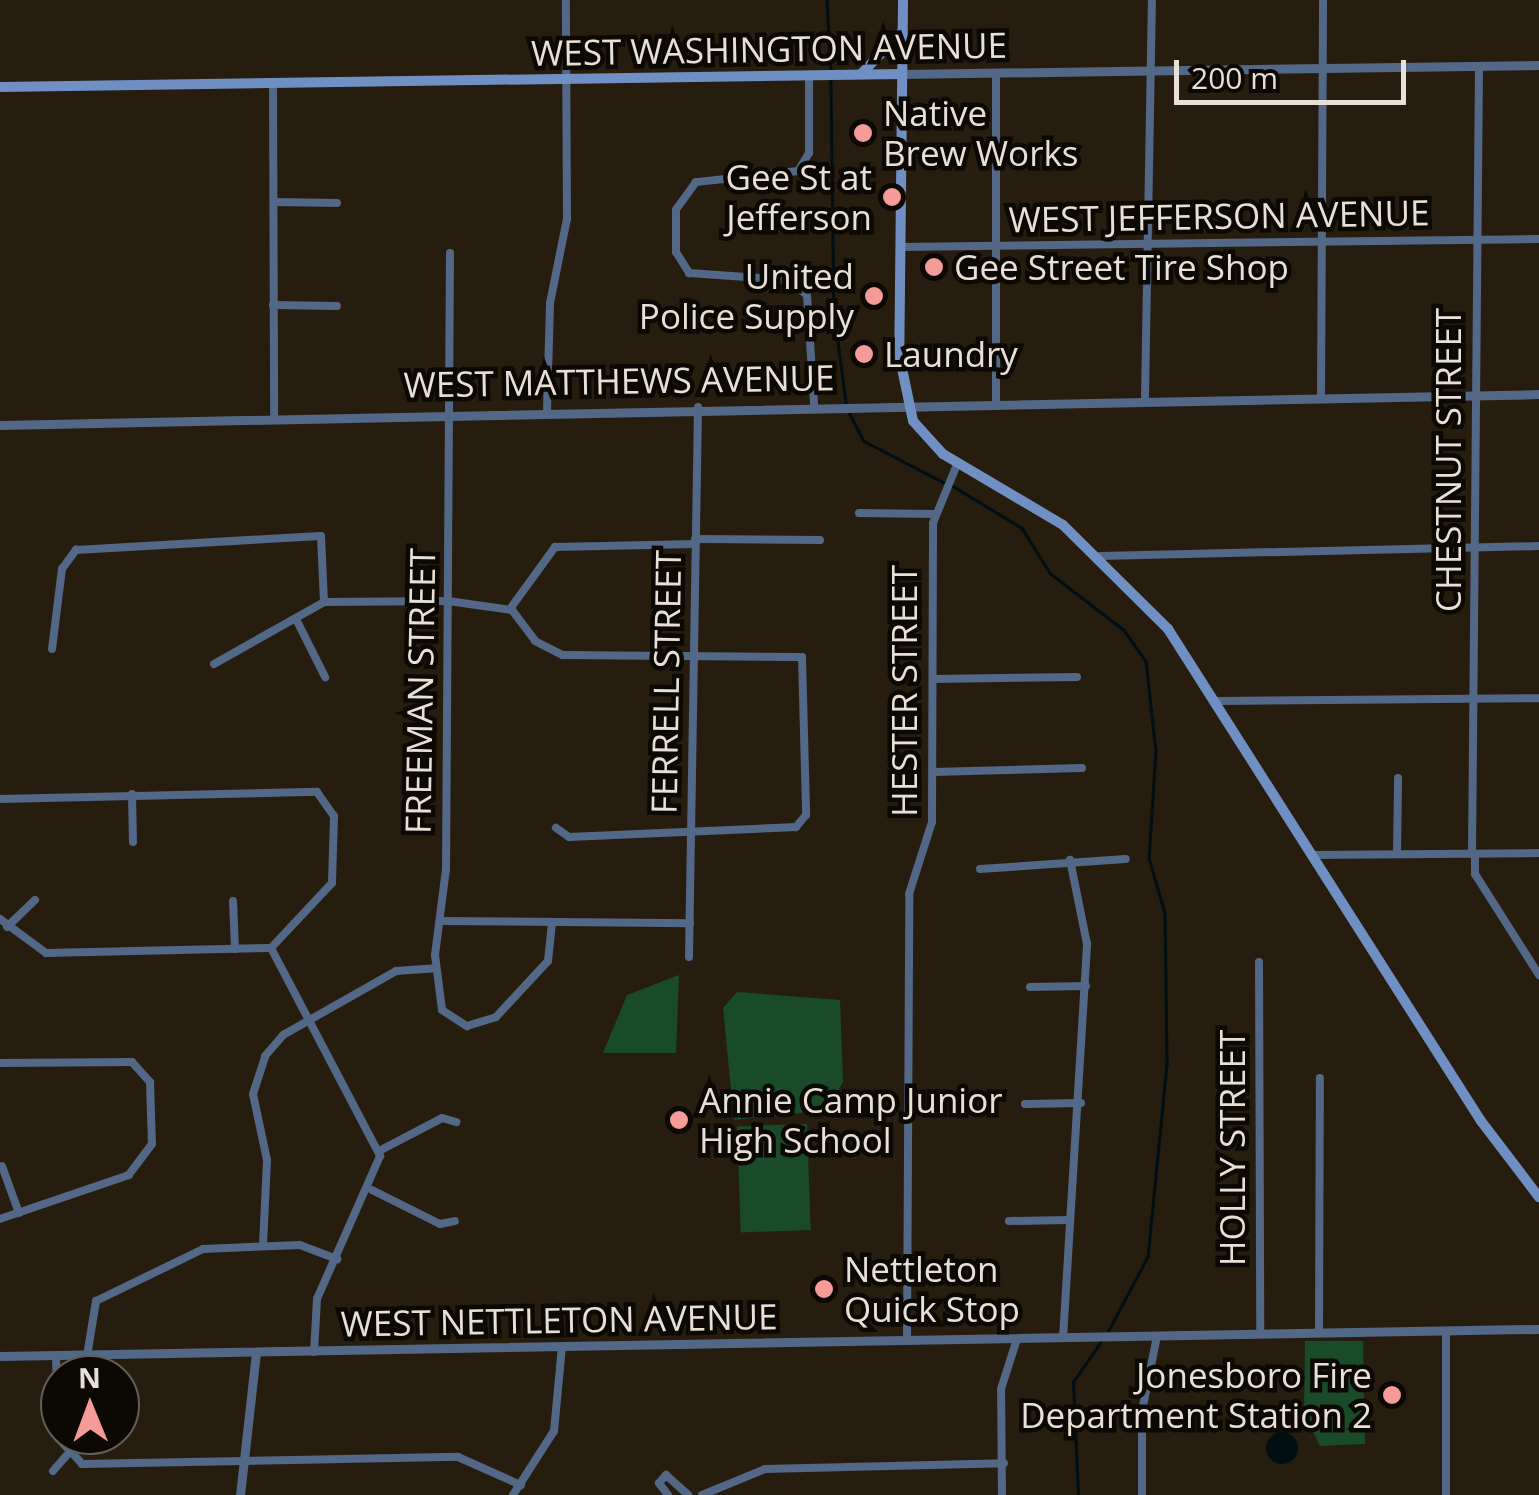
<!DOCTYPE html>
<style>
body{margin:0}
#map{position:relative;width:1539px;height:1495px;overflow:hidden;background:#261d0f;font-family:"Open Sans",sans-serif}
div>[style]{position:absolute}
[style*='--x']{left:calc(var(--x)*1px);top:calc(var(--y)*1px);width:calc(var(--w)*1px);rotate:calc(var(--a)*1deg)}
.green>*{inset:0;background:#1a4b28;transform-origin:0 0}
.water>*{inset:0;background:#010f13}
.round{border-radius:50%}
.stream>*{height:2.5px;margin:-1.25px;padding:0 1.25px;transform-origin:1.25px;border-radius:1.25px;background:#010f13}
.minor>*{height:8px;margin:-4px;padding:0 4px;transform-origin:4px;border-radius:4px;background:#536787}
.tertiary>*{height:9px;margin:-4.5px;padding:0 4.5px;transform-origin:4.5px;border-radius:4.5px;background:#536787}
.secondary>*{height:10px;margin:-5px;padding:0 5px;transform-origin:5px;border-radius:5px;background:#7090c4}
.dots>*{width:28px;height:28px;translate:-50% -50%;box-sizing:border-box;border:5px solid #0c0804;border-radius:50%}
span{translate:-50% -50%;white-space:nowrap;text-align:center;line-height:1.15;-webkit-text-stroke:9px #0c0804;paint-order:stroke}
.street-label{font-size:35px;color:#e7e0d7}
.poi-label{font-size:35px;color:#e7e0d7}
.left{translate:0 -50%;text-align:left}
.right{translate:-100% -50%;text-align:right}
.north{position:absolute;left:40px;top:1355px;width:100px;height:100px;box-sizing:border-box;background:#0c0804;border:2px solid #645e58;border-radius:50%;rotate:359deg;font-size:28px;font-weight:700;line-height:40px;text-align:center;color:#e7e0d7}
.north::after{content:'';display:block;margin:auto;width:35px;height:45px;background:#f59b98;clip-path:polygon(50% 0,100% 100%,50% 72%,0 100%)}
.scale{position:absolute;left:1174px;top:60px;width:232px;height:45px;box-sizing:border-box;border:5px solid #e7e0d7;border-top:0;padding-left:12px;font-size:30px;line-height:35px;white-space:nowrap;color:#e7e0d7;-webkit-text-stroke:8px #0c0804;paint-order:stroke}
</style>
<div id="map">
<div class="green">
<i style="clip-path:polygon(679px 975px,676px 1053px,603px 1053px,627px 995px)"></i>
<i style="clip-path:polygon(737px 992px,840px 1000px,843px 1082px,827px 1110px,734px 1120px,723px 1008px)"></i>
<i style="left:807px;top:1124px;width:106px;height:70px;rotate:88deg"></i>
<i style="clip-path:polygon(1305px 1341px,1363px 1341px,1365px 1444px,1320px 1446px,1304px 1414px)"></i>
</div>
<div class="water">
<i class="round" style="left:1266px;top:1432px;width:32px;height:32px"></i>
</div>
<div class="stream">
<i style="--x:827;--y:0;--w:73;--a:86.9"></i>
<i style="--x:831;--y:81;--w:230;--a:89.3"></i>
<i style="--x:834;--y:311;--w:92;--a:82.5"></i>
<i style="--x:848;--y:410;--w:35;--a:63"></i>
<i style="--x:864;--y:441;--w:91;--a:27.4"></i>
<i style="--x:953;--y:486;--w:81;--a:31.3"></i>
<i style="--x:1022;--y:528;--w:53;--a:58.1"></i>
<i style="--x:1050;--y:573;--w:93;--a:37.6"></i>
<i style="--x:1124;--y:630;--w:38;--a:55"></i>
<i style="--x:1146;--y:661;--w:91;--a:83.7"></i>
<i style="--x:1156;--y:751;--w:107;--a:93.7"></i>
<i style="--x:1149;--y:858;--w:57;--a:73.8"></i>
<i style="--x:1165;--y:913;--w:151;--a:89.2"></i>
<i style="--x:1167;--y:1064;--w:194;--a:95.6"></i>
<i style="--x:1148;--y:1257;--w:87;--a:118"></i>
<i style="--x:1078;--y:1495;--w:113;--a:-92.5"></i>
<i style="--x:1073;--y:1382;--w:51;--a:-55.4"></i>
</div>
<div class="minor">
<i style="--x:996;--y:73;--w:327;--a:90"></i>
<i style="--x:809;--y:76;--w:77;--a:90"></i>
<i style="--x:809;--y:153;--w:21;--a:121"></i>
<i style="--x:798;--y:171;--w:103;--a:173.8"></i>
<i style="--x:696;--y:182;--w:34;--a:126"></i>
<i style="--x:676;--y:210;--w:42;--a:90"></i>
<i style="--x:676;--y:252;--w:25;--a:58"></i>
<i style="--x:689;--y:273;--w:99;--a:4"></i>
<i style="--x:788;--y:280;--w:24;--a:38"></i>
<i style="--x:807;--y:295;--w:109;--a:86.3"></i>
<i style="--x:273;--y:83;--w:333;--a:89.8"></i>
<i style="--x:274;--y:202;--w:63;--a:0.9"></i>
<i style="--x:900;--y:247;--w:639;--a:-0.72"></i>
<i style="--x:450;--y:253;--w:616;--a:90.37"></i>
<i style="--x:446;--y:869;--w:87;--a:97.3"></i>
<i style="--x:435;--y:955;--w:55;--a:82.7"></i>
<i style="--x:442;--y:1010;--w:30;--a:33"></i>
<i style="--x:467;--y:1026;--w:30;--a:-17"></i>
<i style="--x:496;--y:1017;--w:76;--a:-47.1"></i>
<i style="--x:548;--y:961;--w:36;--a:-84"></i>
<i style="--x:273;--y:305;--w:64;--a:0.9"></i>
<i style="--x:1321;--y:396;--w:396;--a:-89.7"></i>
<i style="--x:1145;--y:397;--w:397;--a:-89"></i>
<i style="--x:547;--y:411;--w:108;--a:-88.4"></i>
<i style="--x:550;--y:303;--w:86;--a:-78.6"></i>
<i style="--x:567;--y:219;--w:219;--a:-90.3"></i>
<i style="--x:859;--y:513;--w:75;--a:0.8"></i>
<i style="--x:695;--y:539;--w:125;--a:0.5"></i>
<i style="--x:1100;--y:556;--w:439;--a:-1.3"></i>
<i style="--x:510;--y:609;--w:77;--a:-54"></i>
<i style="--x:555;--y:547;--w:140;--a:-1.2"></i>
<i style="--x:297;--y:621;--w:63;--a:63.4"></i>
<i style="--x:52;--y:649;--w:81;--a:-82.9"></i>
<i style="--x:62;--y:569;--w:24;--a:-54"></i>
<i style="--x:76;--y:550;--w:245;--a:-3.3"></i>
<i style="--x:321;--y:536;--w:66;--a:87.4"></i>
<i style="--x:214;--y:664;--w:126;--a:-29.4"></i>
<i style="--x:324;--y:602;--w:124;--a:-0.5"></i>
<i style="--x:448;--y:601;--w:65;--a:8"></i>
<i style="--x:512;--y:610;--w:39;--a:53"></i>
<i style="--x:535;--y:641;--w:31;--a:27"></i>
<i style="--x:563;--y:655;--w:239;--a:0.5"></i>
<i style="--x:802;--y:657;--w:158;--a:88.5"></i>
<i style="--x:806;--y:815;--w:16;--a:130"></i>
<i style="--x:796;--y:827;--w:227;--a:177.5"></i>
<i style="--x:569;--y:837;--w:16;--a:-145"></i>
<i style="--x:933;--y:679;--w:144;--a:-0.8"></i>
<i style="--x:1216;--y:701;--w:323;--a:-0.5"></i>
<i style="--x:933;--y:772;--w:149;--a:-1.5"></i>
<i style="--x:132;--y:794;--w:48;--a:88.8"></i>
<i style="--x:0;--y:799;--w:317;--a:-1.3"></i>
<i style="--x:317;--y:792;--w:29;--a:55"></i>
<i style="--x:334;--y:816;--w:67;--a:91.7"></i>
<i style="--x:332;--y:883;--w:89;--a:133.2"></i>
<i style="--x:1397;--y:854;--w:76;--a:-89.2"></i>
<i style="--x:1472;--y:854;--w:788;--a:-89.49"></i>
<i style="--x:1475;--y:854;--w:20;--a:90"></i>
<i style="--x:1475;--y:874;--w:120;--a:57.6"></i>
<i style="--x:1312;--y:855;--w:227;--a:-0.5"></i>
<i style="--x:980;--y:869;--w:146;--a:-3.9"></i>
<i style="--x:233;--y:901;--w:48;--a:87.6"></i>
<i style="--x:0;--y:919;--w:57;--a:36.5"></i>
<i style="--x:46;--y:953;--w:225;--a:-1.3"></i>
<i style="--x:440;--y:921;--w:250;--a:0.5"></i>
<i style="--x:7;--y:927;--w:39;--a:-44"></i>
<i style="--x:271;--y:948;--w:235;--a:62.3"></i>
<i style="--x:380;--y:1156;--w:156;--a:113.8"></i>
<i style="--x:317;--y:1299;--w:53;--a:93.2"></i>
<i style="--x:689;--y:957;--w:550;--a:-89.06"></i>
<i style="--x:1259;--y:962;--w:372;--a:89.8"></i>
<i style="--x:1030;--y:987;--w:56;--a:-1"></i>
<i style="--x:0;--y:1063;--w:132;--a:-0.4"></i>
<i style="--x:132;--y:1062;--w:27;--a:48"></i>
<i style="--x:150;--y:1082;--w:62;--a:88.2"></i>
<i style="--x:152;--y:1144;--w:39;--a:127"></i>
<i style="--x:129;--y:1175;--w:136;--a:161.2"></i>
<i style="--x:1025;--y:1104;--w:56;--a:-1"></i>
<i style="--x:379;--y:1151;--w:71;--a:-27.6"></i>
<i style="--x:442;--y:1118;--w:15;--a:16"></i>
<i style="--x:2;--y:1166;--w:50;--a:70.1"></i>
<i style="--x:372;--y:1190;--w:76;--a:26.6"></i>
<i style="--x:440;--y:1224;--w:15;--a:-11"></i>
<i style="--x:1009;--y:1221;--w:61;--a:-0.9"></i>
<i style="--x:263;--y:1245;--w:85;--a:-87.3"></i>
<i style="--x:267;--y:1160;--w:67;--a:-102"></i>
<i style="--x:253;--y:1094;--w:40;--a:-72"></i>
<i style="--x:265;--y:1056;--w:28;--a:-49"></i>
<i style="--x:283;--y:1035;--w:130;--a:-29.5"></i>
<i style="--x:396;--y:971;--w:39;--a:-4"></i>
<i style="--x:1446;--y:1331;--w:164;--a:90"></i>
<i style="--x:1319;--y:1333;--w:255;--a:-89.8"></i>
<i style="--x:1063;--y:1338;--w:395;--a:-86.5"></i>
<i style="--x:1087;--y:944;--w:86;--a:-101.4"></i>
<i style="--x:907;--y:1341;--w:447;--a:-89.7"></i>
<i style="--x:909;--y:894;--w:76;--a:-72.3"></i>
<i style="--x:932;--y:822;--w:299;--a:-89.8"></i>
<i style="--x:933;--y:523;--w:66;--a:-67.7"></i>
<i style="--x:56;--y:1356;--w:82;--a:88.6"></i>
<i style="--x:58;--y:1438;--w:35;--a:47"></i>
<i style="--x:82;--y:1464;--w:376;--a:-1.1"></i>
<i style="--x:458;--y:1457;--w:69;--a:24"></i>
<i style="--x:87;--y:1356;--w:56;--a:-80.7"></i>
<i style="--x:96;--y:1301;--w:119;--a:-25.9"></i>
<i style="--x:203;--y:1249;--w:97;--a:-2.4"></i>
<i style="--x:300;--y:1245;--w:40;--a:21"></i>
<i style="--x:53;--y:1471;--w:21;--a:-49"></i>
<i style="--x:513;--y:1495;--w:76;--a:-57.4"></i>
<i style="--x:554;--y:1431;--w:84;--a:-84.6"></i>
<i style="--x:668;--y:1495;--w:15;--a:-127"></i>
<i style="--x:659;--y:1483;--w:11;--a:-49"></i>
<i style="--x:666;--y:1475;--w:30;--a:42"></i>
<i style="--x:702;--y:1495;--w:68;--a:-22.4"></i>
<i style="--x:765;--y:1469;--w:239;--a:-1.4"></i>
<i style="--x:1002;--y:1495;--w:106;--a:-90.5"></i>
<i style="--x:1001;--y:1389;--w:52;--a:-72.3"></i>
<i style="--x:1142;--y:1495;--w:84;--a:-90"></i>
<i style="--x:1142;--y:1411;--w:76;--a:-78.7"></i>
</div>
<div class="tertiary">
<i style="--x:902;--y:74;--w:637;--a:-0.81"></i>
<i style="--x:0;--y:425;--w:1539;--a:-1.15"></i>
<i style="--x:0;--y:1356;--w:1539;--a:-1.01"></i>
<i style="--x:240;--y:1495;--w:143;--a:-83.6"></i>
</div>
<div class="secondary">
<i style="--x:903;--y:0;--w:354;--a:90.6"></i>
<i style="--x:899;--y:354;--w:68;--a:78.2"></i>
<i style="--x:913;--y:421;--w:45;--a:47.7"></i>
<i style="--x:943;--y:454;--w:139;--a:30.6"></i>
<i style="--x:1063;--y:525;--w:148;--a:44.7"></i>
<i style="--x:1168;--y:629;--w:583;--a:57.54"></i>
<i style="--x:1481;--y:1121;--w:96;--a:52.7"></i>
<i style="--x:862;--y:73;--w:57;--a:-45.7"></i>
<i style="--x:0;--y:87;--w:902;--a:-0.83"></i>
</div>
<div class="dots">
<i style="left:863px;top:133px;background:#f59b98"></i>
<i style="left:892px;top:197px;background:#f59b98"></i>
<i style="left:934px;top:267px;background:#f59b98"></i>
<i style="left:874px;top:296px;background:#f59b98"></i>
<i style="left:864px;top:354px;background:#f59b98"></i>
<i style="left:679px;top:1120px;background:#f59b98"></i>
<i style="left:824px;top:1289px;background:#f59b98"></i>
<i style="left:1392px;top:1395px;background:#f59b98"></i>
</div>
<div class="street-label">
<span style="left:769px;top:49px;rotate:-1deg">WEST WASHINGTON AVENUE</span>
<span style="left:1219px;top:216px;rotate:-1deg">WEST JEFFERSON AVENUE</span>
<span style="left:619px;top:381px;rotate:-1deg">WEST MATTHEWS AVENUE</span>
<span style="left:1448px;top:460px;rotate:-90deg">CHESTNUT STREET</span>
<span style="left:666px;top:682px;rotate:-89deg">FERRELL STREET</span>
<span style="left:420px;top:691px;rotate:-89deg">FREEMAN STREET</span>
<span style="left:904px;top:691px;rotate:-90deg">HESTER STREET</span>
<span style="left:1232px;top:1148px;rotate:-90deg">HOLLY STREET</span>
<span style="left:559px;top:1320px;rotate:-1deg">WEST NETTLETON AVENUE</span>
</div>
<div class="poi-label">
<span class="left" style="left:883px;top:133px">Native<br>Brew Works</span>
<span class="right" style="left:872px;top:197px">Gee St at<br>Jefferson</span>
<span class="left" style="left:954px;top:267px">Gee Street Tire Shop</span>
<span class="right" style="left:854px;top:296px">United<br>Police Supply</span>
<span class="left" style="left:884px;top:354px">Laundry</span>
<span class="left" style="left:699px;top:1120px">Annie Camp Junior<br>High School</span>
<span class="left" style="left:844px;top:1289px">Nettleton<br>Quick Stop</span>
<span class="right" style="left:1372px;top:1395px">Jonesboro Fire<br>Department Station 2</span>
</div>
<div class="north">N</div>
<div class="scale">200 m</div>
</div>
